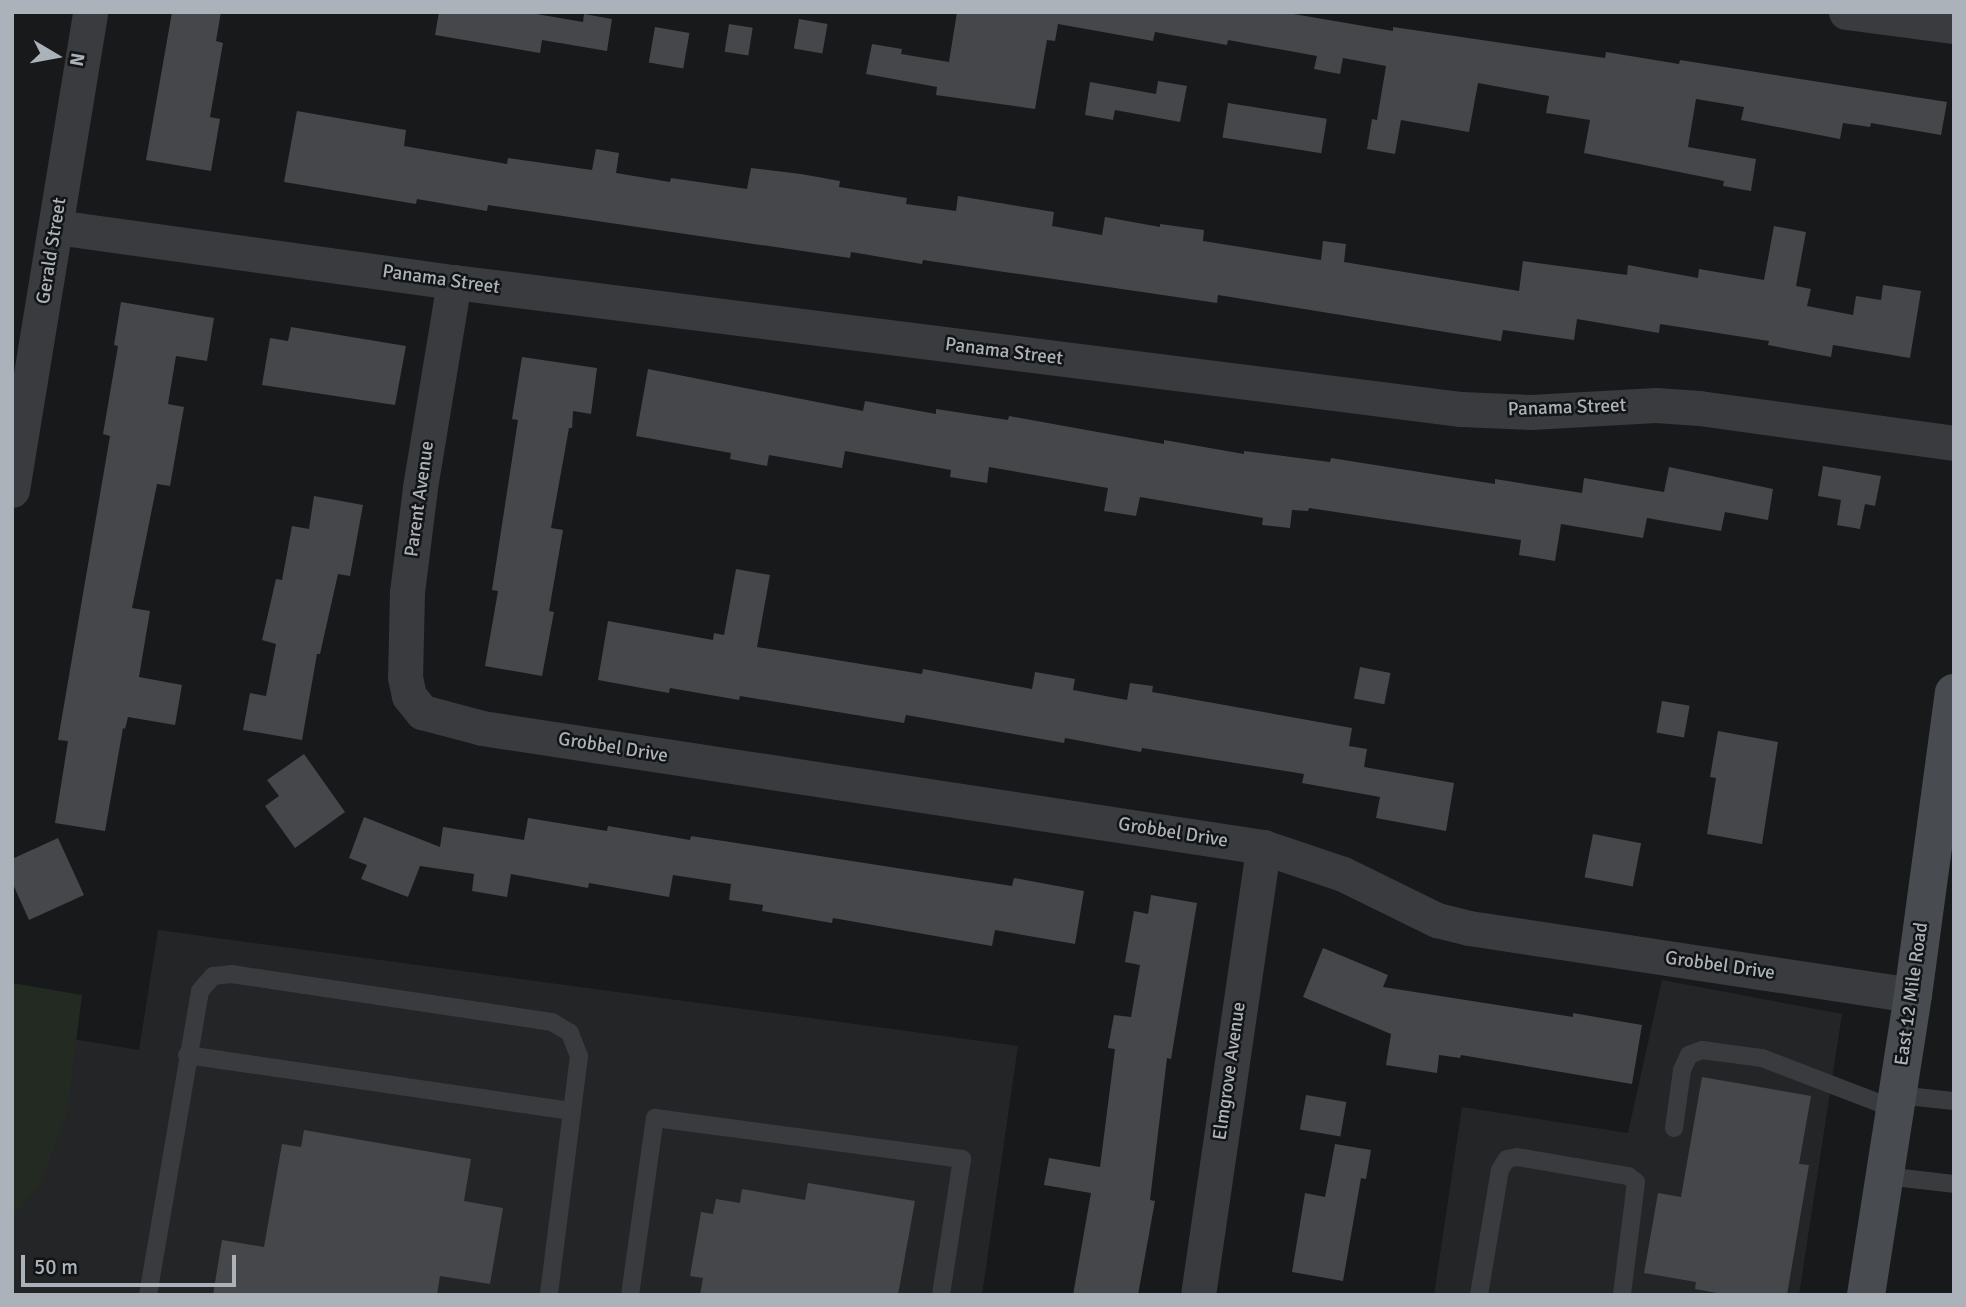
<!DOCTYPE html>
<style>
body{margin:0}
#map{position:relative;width:1966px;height:1307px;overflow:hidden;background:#18191a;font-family:Signika,sans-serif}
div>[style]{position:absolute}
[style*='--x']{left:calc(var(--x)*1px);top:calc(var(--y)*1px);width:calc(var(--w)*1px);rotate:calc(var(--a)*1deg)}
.built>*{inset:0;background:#242527}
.green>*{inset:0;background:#222a22}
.building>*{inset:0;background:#45474a;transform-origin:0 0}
.service>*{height:18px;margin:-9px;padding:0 9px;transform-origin:9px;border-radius:9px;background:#393b3f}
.minor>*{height:35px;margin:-17.5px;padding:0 17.5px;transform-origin:17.5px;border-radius:17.5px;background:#393b3f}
.secondary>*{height:38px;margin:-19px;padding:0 19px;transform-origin:19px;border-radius:19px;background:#484b4f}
span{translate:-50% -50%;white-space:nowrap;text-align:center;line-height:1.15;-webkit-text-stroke:5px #131415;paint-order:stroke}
.street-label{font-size:19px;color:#abb2ba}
.frame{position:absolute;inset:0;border:14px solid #abb2ba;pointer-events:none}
.north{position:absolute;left:21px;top:21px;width:70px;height:70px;-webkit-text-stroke:5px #131415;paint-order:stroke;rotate:100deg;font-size:19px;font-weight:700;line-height:28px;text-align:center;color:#abb2ba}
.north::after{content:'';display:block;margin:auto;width:24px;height:32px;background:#abb2ba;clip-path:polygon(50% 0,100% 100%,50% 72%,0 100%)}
.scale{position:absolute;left:21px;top:1255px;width:215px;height:32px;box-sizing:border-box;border:4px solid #abb2ba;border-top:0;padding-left:9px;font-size:21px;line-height:24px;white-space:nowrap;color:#abb2ba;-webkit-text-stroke:5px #131415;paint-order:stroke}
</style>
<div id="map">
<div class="built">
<i style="clip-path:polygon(158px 930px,1018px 1046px,982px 1295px,12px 1295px,12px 1029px,139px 1050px)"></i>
<i style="clip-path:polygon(1662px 980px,1842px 1014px,1799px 1295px,1434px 1295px,1462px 1107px,1628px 1133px)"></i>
</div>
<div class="green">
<i style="clip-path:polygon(12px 983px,82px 995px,67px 1114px,40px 1184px,12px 1218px)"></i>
</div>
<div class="building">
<i style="clip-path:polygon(172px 12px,221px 12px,216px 41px,223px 43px,210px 117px,220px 119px,211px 171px,146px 160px)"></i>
<i style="clip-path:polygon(439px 12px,525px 12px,583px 22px,584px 14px,612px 19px,607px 51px,542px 40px,540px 53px,435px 35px)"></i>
<i style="clip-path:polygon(957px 12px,1282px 12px,1393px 31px,1393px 27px,1605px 58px,1606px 52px,1679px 64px,1680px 60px,1947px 102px,1941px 135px,1871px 123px,1870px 127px,1843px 123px,1840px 139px,1741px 120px,1744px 107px,1696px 99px,1688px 147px,1756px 159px,1751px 191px,1723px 186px,1724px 181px,1584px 153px,1590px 120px,1546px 113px,1549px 96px,1478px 83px,1469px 132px,1401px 120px,1395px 154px,1367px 149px,1372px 119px,1377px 120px,1386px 66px,1343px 58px,1340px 74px,1314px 69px,1317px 56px,1228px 40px,1227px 45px,1155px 32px,1153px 41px,1058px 24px,1055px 41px,1047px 40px,1035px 109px,936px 95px,937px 87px,866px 74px,872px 44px,902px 49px,901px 54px,949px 62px)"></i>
<i style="left:799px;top:19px;width:29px;height:30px;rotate:10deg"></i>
<i style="left:729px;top:24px;width:24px;height:28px;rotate:9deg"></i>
<i style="left:655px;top:27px;width:35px;height:36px;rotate:10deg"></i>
<i style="clip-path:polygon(1158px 81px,1187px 86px,1180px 122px,1115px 110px,1113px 120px,1085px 115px,1090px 82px,1156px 94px)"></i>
<i style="left:1228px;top:103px;width:100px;height:35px;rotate:9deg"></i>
<i style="clip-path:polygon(297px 111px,406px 130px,404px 146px,507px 164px,508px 158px,592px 170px,596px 149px,619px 153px,616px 173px,670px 182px,671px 178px,747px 189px,751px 168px,801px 174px,840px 181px,839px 187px,907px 198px,906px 204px,956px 211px,958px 196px,1054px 212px,1052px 226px,1102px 235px,1105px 217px,1160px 227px,1160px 224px,1204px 230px,1203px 241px,1321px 260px,1323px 241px,1346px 244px,1344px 262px,1519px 291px,1523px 261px,1627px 275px,1628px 265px,1698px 278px,1699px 269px,1764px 280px,1774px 226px,1806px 232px,1796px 286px,1811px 289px,1807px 306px,1853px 315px,1856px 296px,1881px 300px,1883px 285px,1921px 291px,1910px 358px,1833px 345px,1831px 357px,1768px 345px,1769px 341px,1660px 324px,1659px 333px,1577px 319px,1574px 340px,1503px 330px,1501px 341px,1218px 295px,1217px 303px,923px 260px,922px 264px,851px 252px,850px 258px,488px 205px,487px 211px,417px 199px,416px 204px,284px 182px)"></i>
<i style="clip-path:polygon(121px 302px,214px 318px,207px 361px,176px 356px,168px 404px,184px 407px,170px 486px,157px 484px,132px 608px,150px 611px,139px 677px,182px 685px,175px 725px,128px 717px,125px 729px,123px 728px,105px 831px,55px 823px,68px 741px,58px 740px,110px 436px,103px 434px,118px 346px,114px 345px)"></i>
<i style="clip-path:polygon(291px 327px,406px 346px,395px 405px,262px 385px,270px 338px,288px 341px)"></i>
<i style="clip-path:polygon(522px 357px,597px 368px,591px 414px,573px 411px,572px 428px,569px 428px,551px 528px,563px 530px,549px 611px,554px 612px,542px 676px,485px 666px,498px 591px,492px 590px,518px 420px,512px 419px)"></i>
<i style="clip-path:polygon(648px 369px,863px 411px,865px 401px,936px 414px,936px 409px,1008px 420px,1009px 416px,1164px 444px,1164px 440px,1244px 454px,1244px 451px,1330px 462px,1331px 458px,1495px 484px,1495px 479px,1582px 493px,1584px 478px,1664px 492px,1669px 467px,1773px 489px,1768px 520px,1725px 512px,1721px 531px,1647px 518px,1643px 538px,1561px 524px,1555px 561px,1519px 555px,1521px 540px,1309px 508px,1308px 511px,1292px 510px,1290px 528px,1262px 525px,1263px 518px,1140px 497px,1136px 516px,1104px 511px,1108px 488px,989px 467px,987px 483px,950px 477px,951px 470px,845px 451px,842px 468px,769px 455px,767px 466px,730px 459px,731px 453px,636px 436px)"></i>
<i style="clip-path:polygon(1823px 466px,1881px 476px,1875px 506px,1865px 504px,1860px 529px,1837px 525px,1841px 500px,1818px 496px)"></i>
<i style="clip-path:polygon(314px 496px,363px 505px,350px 576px,338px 574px,320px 654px,317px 654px,302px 740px,243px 730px,250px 693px,266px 696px,276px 644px,262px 640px,276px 579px,282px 580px,292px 526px,309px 529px)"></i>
<i style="clip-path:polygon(736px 569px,770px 575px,757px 647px,922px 674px,923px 669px,1032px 689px,1035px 672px,1075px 679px,1073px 690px,1127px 700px,1130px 683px,1153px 686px,1152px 692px,1352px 728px,1349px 746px,1367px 749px,1364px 767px,1454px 783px,1446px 831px,1376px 818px,1380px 797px,1302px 783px,1304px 774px,1142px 748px,1141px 752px,1065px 738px,1064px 743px,906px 715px,904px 723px,740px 696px,739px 700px,670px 688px,669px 693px,598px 680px,608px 621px,713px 640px,714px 633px,724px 635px)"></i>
<i style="left:1360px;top:667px;width:31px;height:32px;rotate:11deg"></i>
<i style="left:1662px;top:701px;width:28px;height:32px;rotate:10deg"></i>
<i style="clip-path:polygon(1718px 731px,1778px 742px,1762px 844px,1707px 834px,1716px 778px,1710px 777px)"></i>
<i style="clip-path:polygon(304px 754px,345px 812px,295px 848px,265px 806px,279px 796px,267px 780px)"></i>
<i style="clip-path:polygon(364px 817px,440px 847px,443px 827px,524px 840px,528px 818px,607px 831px,608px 826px,690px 840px,691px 836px,1012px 886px,1014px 878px,1084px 891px,1075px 944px,995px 930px,992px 946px,833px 918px,832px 923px,762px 911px,763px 905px,729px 900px,731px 884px,673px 875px,669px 897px,589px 883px,588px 888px,511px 874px,507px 897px,472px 891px,474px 874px,420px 866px,408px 897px,361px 879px,367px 865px,349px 858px)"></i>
<i style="left:1593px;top:834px;width:49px;height:44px;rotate:11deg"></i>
<i style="clip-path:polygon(58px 838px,84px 895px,29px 920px,12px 882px,12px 859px)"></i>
<i style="clip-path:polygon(1151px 895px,1197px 903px,1171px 1059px,1167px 1058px,1150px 1200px,1155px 1201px,1138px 1295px,1073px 1295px,1091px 1193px,1044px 1185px,1049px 1158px,1100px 1167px,1115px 1049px,1108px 1048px,1114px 1015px,1131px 1017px,1140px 965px,1125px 962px,1134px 911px,1148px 914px)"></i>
<i style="clip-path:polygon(1323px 948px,1388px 975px,1383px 987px,1573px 1017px,1573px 1013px,1642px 1025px,1632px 1084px,1461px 1055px,1460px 1058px,1439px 1055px,1437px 1073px,1386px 1065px,1391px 1034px,1303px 997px)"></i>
<i style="clip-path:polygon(1702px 1077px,1811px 1096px,1799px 1164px,1809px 1165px,1787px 1295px,1728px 1295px,1695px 1289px,1696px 1282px,1644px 1273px,1658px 1193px,1681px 1197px)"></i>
<i style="left:1306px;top:1095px;width:41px;height:35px;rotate:10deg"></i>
<i style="clip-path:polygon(304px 1130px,471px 1159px,464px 1201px,503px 1208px,490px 1284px,440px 1276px,437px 1295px,213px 1295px,222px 1240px,264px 1247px,282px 1144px,301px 1147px)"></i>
<i style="clip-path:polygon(1335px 1144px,1371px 1150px,1366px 1179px,1361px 1178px,1343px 1281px,1292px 1272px,1305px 1193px,1325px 1197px)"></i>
<i style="clip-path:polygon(808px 1183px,915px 1201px,898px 1295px,700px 1295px,703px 1278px,690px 1276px,701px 1212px,713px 1214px,716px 1199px,740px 1203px,742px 1189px,805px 1200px)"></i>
</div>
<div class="service">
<i style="--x:187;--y:1055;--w:389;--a:8.3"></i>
<i style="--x:1897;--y:1095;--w:57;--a:6"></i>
<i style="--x:1674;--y:1128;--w:59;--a:-82.1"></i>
<i style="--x:1682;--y:1070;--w:17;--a:-65"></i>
<i style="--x:1689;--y:1055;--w:14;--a:-21"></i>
<i style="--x:1702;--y:1050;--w:61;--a:7.6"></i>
<i style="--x:1762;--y:1058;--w:142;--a:21"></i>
<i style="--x:1885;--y:1176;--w:69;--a:6.6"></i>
<i style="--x:148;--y:1295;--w:308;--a:-80.3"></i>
<i style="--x:200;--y:991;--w:20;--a:-49"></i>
<i style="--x:213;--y:976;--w:18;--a:-6"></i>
<i style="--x:231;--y:974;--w:325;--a:8.5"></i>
<i style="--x:552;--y:1022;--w:21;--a:31"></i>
<i style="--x:570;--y:1033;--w:25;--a:69"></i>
<i style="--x:579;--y:1056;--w:241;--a:97.2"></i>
<i style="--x:630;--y:1295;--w:179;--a:-82"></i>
<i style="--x:655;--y:1118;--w:310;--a:7.6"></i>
<i style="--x:962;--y:1159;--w:138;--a:98.8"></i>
<i style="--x:1479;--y:1295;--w:127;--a:-80.5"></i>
<i style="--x:1500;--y:1170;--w:13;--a:-58"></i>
<i style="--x:1507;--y:1159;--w:10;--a:-11"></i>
<i style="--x:1517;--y:1157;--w:113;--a:9.7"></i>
<i style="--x:1628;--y:1176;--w:10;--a:37"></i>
<i style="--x:1636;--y:1182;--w:114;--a:97.1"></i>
</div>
<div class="minor">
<i style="--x:1846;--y:12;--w:109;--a:7.4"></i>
<i style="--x:56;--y:227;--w:402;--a:7.9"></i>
<i style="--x:454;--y:282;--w:1015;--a:7.19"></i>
<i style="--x:1461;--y:409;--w:70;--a:2.5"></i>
<i style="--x:1531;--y:412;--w:125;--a:-3.2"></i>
<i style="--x:1656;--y:405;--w:43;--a:4"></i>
<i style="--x:1699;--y:408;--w:257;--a:7.8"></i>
<i style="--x:454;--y:282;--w:209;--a:99.4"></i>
<i style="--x:420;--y:488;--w:105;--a:97.1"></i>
<i style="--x:407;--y:592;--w:85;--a:91.3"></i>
<i style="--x:405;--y:677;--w:19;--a:78"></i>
<i style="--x:409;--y:696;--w:21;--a:51"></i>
<i style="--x:422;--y:712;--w:62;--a:14.9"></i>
<i style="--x:482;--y:728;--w:790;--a:8.66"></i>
<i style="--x:1263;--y:847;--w:84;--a:18.6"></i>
<i style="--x:1343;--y:874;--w:105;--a:26.1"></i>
<i style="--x:1437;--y:920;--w:33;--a:14"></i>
<i style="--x:1469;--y:928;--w:449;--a:8.6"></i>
<i style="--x:12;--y:490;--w:484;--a:-80.7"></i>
<i style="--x:1198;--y:1295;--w:453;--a:-81.7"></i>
</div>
<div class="secondary">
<i style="--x:1866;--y:1295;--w:304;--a:-81.1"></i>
<i style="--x:1913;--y:995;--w:305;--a:-82.3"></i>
</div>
<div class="street-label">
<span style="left:52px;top:251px;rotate:-81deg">Gerald Street</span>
<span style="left:441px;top:280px;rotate:8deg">Panama Street</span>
<span style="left:1004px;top:352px;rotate:7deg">Panama Street</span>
<span style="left:1567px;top:408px;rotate:-2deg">Panama Street</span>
<span style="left:420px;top:499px;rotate:-82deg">Parent Avenue</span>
<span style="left:613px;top:748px;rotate:9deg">Grobbel Drive</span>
<span style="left:1173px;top:833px;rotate:9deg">Grobbel Drive</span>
<span style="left:1720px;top:966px;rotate:8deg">Grobbel Drive</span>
<span style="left:1912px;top:994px;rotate:-82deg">East 12 Mile Road</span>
<span style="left:1230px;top:1071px;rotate:-82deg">Elmgrove Avenue</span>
</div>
<div class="frame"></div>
<div class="north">N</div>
<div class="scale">50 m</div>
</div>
